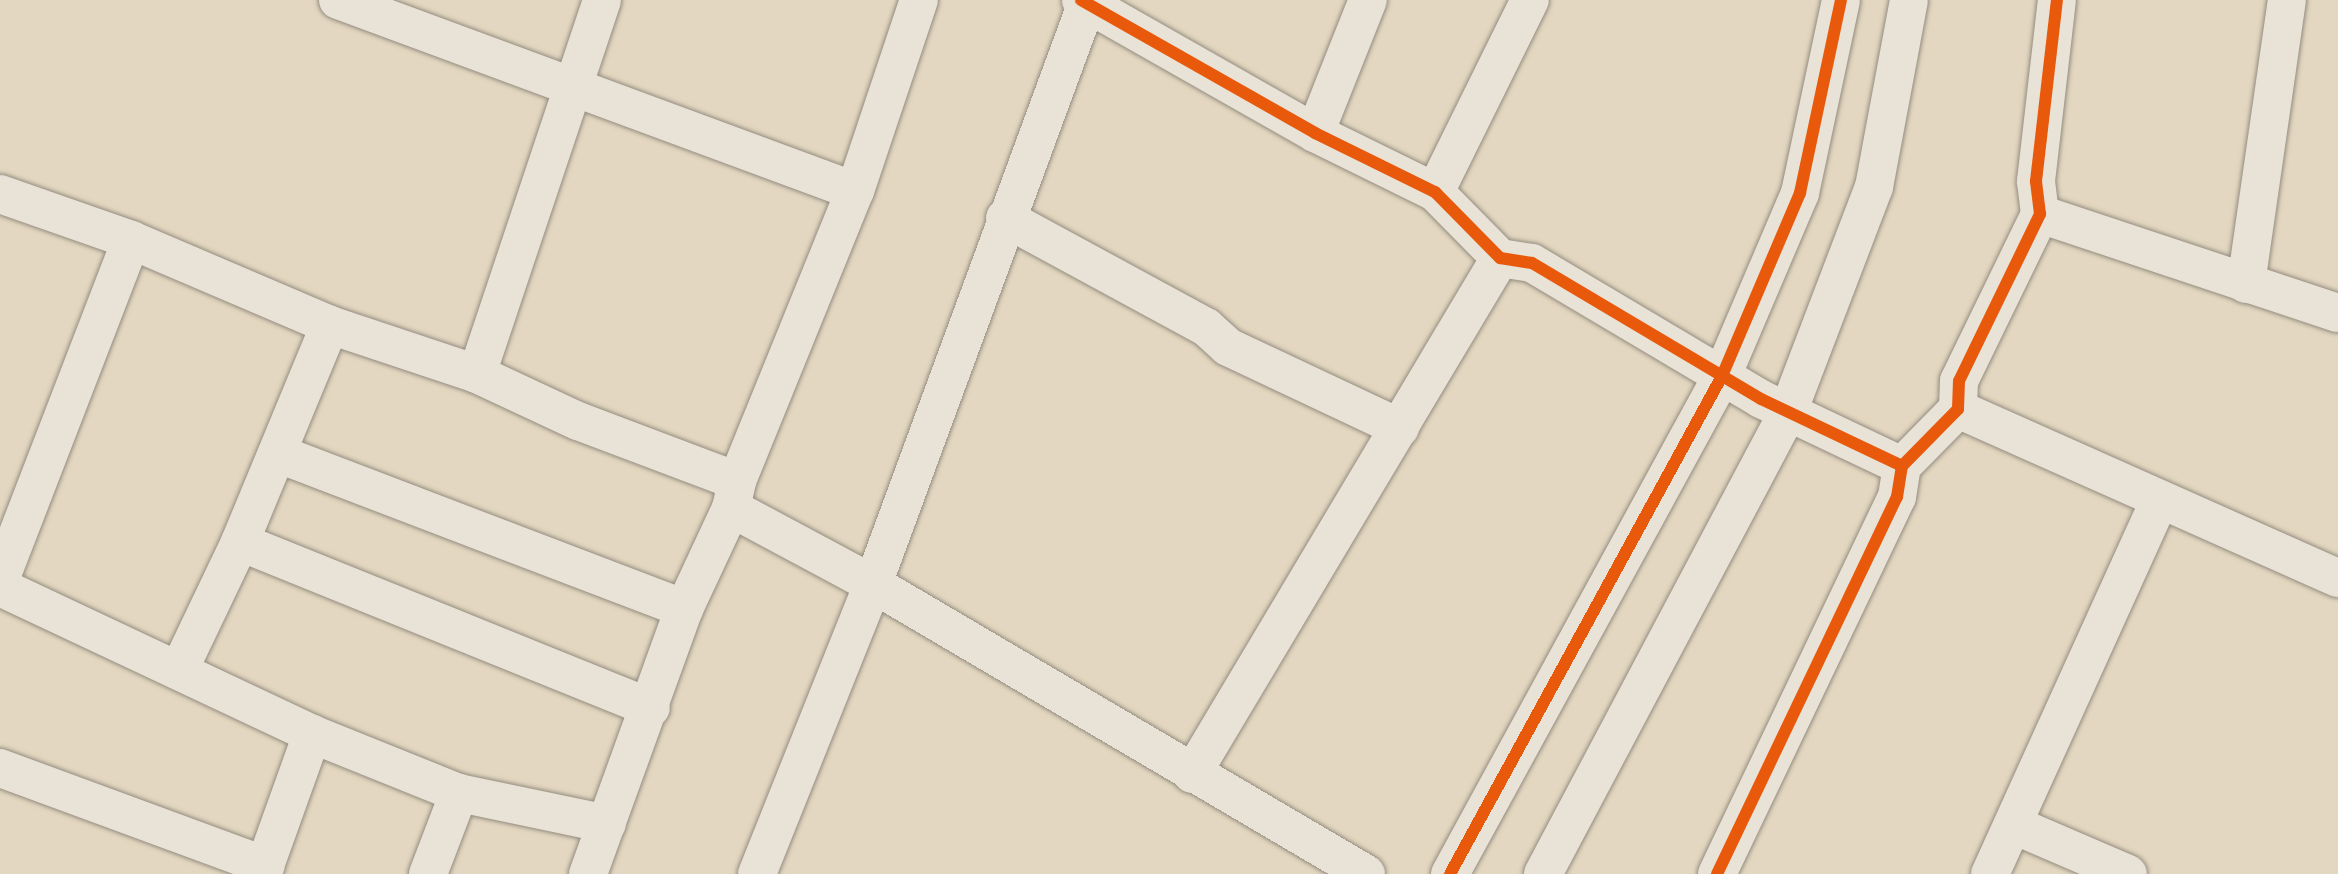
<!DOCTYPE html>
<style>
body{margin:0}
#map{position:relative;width:2338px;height:874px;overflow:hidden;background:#e3d7c1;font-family:"Sorts Mill Goudy",serif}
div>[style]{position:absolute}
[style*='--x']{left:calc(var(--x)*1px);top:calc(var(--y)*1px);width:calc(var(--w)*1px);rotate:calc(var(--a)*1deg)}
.roads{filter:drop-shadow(0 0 2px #948c7e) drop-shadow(0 0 2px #948c7e)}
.minor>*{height:38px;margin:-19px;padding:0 19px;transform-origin:19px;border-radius:19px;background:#e8e2d7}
.cycleway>*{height:12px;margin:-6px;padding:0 6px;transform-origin:6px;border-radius:6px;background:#e8590c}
span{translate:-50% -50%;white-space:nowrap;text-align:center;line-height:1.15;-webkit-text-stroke:8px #f7e8cd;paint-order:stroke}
</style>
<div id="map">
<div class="roads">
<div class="minor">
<i style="--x:338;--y:0;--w:551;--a:20.28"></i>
<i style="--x:855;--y:191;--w:201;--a:-71.5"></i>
<i style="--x:1081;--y:0;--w:269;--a:29.6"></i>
<i style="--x:1315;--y:133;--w:134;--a:26.2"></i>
<i style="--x:1435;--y:192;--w:93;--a:45.4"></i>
<i style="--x:1500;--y:258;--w:32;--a:9"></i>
<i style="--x:1532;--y:263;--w:266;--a:30.7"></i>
<i style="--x:1761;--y:399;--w:156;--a:25.4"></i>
<i style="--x:1315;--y:133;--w:143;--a:-68.3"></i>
<i style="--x:1435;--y:192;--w:214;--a:-63.7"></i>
<i style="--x:0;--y:194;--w:139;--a:19.3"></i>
<i style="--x:131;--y:240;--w:216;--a:23.1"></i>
<i style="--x:330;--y:325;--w:155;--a:18.4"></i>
<i style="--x:477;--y:374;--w:111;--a:25"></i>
<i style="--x:578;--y:421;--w:170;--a:20.7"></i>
<i style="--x:2040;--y:214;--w:314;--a:18.4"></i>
<i style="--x:1005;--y:218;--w:229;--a:28.5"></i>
<i style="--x:1206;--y:327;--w:30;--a:42"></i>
<i style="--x:1228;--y:347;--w:190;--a:25.2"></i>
<i style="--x:2246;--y:284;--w:287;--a:-81.8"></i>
<i style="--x:477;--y:374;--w:394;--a:-71.5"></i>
<i style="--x:1958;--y:409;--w:416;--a:24"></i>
<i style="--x:279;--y:454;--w:434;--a:20.9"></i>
<i style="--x:731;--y:508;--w:161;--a:28.2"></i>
<i style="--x:873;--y:584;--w:572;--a:30.47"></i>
<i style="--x:240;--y:542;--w:443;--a:22"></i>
<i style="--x:0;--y:580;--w:364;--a:-68.9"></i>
<i style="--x:0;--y:587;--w:345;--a:25.2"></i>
<i style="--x:312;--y:734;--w:158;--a:21.9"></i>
<i style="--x:459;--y:793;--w:151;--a:11.8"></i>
<i style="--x:180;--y:668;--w:140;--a:-64.5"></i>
<i style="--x:240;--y:542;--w:235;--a:-67.5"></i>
<i style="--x:0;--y:768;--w:283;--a:20.2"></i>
<i style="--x:1192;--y:774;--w:601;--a:-59.17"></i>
<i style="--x:2014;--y:825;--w:124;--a:23.3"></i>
<i style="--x:262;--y:874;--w:149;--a:-70.3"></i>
<i style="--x:428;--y:874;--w:87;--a:-69.1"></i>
<i style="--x:588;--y:874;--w:282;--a:-70.1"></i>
<i style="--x:684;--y:609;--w:111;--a:-65"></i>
<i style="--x:731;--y:508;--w:28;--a:-77"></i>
<i style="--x:737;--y:481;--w:313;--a:-67.9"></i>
<i style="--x:757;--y:874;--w:312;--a:-68.2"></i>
<i style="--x:873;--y:584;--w:622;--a:-69.79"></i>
<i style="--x:1450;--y:874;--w:567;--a:-61.36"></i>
<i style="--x:1722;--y:376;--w:199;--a:-66.9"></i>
<i style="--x:1800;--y:193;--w:197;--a:-78"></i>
<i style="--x:1543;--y:874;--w:523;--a:-62.06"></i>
<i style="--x:1788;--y:412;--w:241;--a:-69.1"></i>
<i style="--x:1874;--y:187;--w:190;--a:-79.4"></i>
<i style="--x:1717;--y:874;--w:418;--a:-64.5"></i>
<i style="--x:1897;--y:497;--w:31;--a:-81"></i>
<i style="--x:1902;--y:466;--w:80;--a:-45.5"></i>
<i style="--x:1958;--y:409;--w:28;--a:-88"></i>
<i style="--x:1959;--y:381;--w:186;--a:-64.1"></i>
<i style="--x:2040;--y:214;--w:33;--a:-97"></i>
<i style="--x:2036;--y:181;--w:182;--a:-83.4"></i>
<i style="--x:1990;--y:874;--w:409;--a:-65.6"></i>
</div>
</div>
<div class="cycleway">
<i style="--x:1081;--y:0;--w:269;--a:29.6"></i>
<i style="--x:1315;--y:133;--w:134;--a:26.2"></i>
<i style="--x:1435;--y:192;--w:93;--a:45.4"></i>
<i style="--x:1500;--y:258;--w:32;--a:9"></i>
<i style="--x:1532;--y:263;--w:266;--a:30.7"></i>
<i style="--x:1761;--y:399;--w:156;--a:25.4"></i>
<i style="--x:1450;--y:874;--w:567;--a:-61.36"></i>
<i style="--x:1722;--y:376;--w:199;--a:-66.9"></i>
<i style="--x:1800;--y:193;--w:197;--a:-78"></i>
<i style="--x:1717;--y:874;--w:418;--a:-64.5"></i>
<i style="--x:1897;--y:497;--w:31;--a:-81"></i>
<i style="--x:1902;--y:466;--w:80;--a:-45.5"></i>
<i style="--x:1958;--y:409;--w:28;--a:-88"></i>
<i style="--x:1959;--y:381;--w:186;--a:-64.1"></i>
<i style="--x:2040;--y:214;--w:33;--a:-97"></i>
<i style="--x:2036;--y:181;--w:182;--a:-83.4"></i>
</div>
</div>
